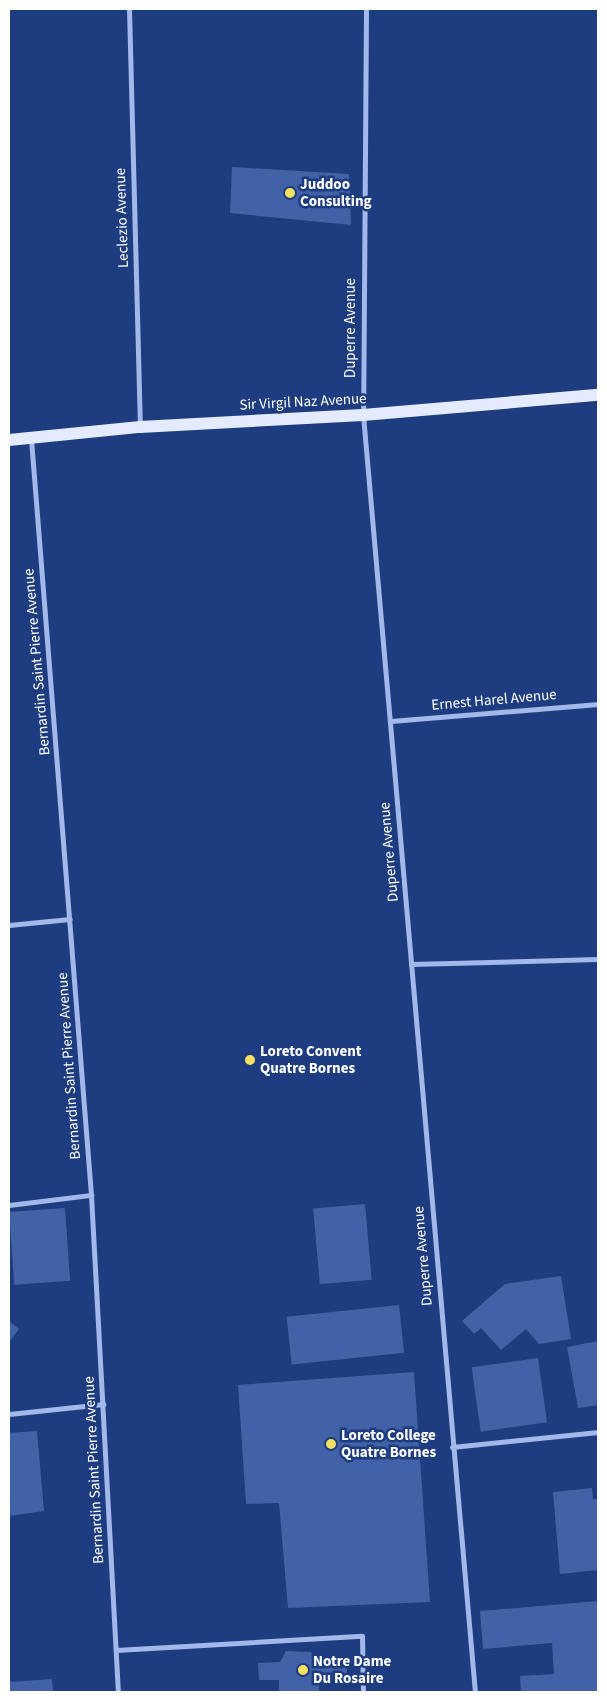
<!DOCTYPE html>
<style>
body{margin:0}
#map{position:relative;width:607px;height:1701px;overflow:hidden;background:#1e3c80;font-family:"Source Sans 3",sans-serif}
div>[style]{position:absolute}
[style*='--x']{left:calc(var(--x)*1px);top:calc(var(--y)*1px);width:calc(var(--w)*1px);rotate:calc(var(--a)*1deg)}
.building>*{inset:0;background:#4262a7;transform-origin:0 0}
.street>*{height:5px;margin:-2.5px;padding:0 2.5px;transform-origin:2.5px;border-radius:2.5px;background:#a2b9e9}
.primary>*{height:12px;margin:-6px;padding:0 6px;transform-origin:6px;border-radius:6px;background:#e4ebfe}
.dots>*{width:14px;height:14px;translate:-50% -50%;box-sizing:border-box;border:2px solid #1e3c80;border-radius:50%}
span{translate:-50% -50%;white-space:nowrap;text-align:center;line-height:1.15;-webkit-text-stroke:5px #1e3c80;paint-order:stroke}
.poi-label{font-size:15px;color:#fff;font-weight:700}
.left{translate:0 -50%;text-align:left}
.street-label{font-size:15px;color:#fff}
.frame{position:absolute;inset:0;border:10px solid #fff;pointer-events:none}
</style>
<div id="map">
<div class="building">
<i style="clip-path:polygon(232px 167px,349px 174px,351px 225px,230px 213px)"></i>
<i style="left:365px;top:1204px;width:76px;height:52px;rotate:85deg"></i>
<i style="left:65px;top:1208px;width:73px;height:56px;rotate:86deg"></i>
<i style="clip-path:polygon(561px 1276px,571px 1339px,539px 1344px,526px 1329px,501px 1350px,481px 1328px,474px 1334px,462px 1321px,505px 1284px)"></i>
<i style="left:399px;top:1305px;width:48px;height:113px;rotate:84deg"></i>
<i style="clip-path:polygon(9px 1321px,19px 1329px,9px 1342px)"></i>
<i style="clip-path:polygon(598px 1341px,598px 1405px,578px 1408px,567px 1347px)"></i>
<i style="left:538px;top:1358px;width:65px;height:67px;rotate:82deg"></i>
<i style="clip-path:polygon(414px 1372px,430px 1602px,288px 1608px,279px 1503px,246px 1504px,238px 1385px)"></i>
<i style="clip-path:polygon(37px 1431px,44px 1511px,9px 1516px,9px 1433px)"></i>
<i style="clip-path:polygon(592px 1488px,593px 1499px,598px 1499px,598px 1570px,560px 1574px,553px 1492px)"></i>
<i style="clip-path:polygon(598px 1601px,598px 1692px,521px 1692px,520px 1676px,554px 1674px,552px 1643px,483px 1649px,480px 1611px)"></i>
<i style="clip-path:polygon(286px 1651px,311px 1652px,317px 1660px,347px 1659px,347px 1677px,319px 1678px,319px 1692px,279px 1692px,279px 1680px,259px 1680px,258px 1663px,280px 1662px)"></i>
<i style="left:52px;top:1679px;width:13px;height:43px;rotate:86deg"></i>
</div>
<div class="street">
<i style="--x:129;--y:9;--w:417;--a:88.5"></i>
<i style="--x:366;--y:9;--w:406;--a:90.4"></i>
<i style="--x:363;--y:415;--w:1282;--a:84.99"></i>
<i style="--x:31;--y:439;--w:758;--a:85.46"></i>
<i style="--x:91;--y:1195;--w:498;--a:86.9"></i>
<i style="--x:391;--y:721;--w:208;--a:-4.7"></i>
<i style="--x:9;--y:925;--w:61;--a:-5.6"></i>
<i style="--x:411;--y:964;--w:187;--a:-1.5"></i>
<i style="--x:9;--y:1205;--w:83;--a:-7"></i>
<i style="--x:9;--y:1414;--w:95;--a:-6.1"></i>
<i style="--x:452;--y:1447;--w:147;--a:-5.9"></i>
<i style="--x:116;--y:1650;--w:246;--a:-3.3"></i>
<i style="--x:362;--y:1636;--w:56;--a:89"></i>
</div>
<div class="primary">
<i style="--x:9;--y:440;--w:132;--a:-5.7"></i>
<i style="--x:140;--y:427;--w:223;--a:-3.1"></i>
<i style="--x:363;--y:415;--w:236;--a:-4.9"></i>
</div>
<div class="dots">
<i style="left:290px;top:193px;background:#f8e060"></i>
<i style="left:250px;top:1060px;background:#f8e060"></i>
<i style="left:331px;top:1444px;background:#f8e060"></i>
<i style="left:303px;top:1670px;background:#f8e060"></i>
</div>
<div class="poi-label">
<span class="left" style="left:300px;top:193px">Juddoo<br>Consulting</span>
<span class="left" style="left:260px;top:1060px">Loreto Convent<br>Quatre Bornes</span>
<span class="left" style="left:341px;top:1444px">Loreto College<br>Quatre Bornes</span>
<span class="left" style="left:313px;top:1670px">Notre Dame<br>Du Rosaire</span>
</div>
<div class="street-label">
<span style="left:122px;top:218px;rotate:-92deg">Leclezio Avenue</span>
<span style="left:351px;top:328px;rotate:-90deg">Duperre Avenue</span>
<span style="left:303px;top:402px;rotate:-3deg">Sir Virgil Naz Avenue</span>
<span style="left:37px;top:662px;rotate:-95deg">Bernardin Saint Pierre Avenue</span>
<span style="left:494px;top:700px;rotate:-5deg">Ernest Harel Avenue</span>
<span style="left:389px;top:852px;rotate:-95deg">Duperre Avenue</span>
<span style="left:69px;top:1066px;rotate:-94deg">Bernardin Saint Pierre Avenue</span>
<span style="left:423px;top:1256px;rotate:-95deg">Duperre Avenue</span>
<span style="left:94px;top:1470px;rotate:-93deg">Bernardin Saint Pierre Avenue</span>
</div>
<div class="frame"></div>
</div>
